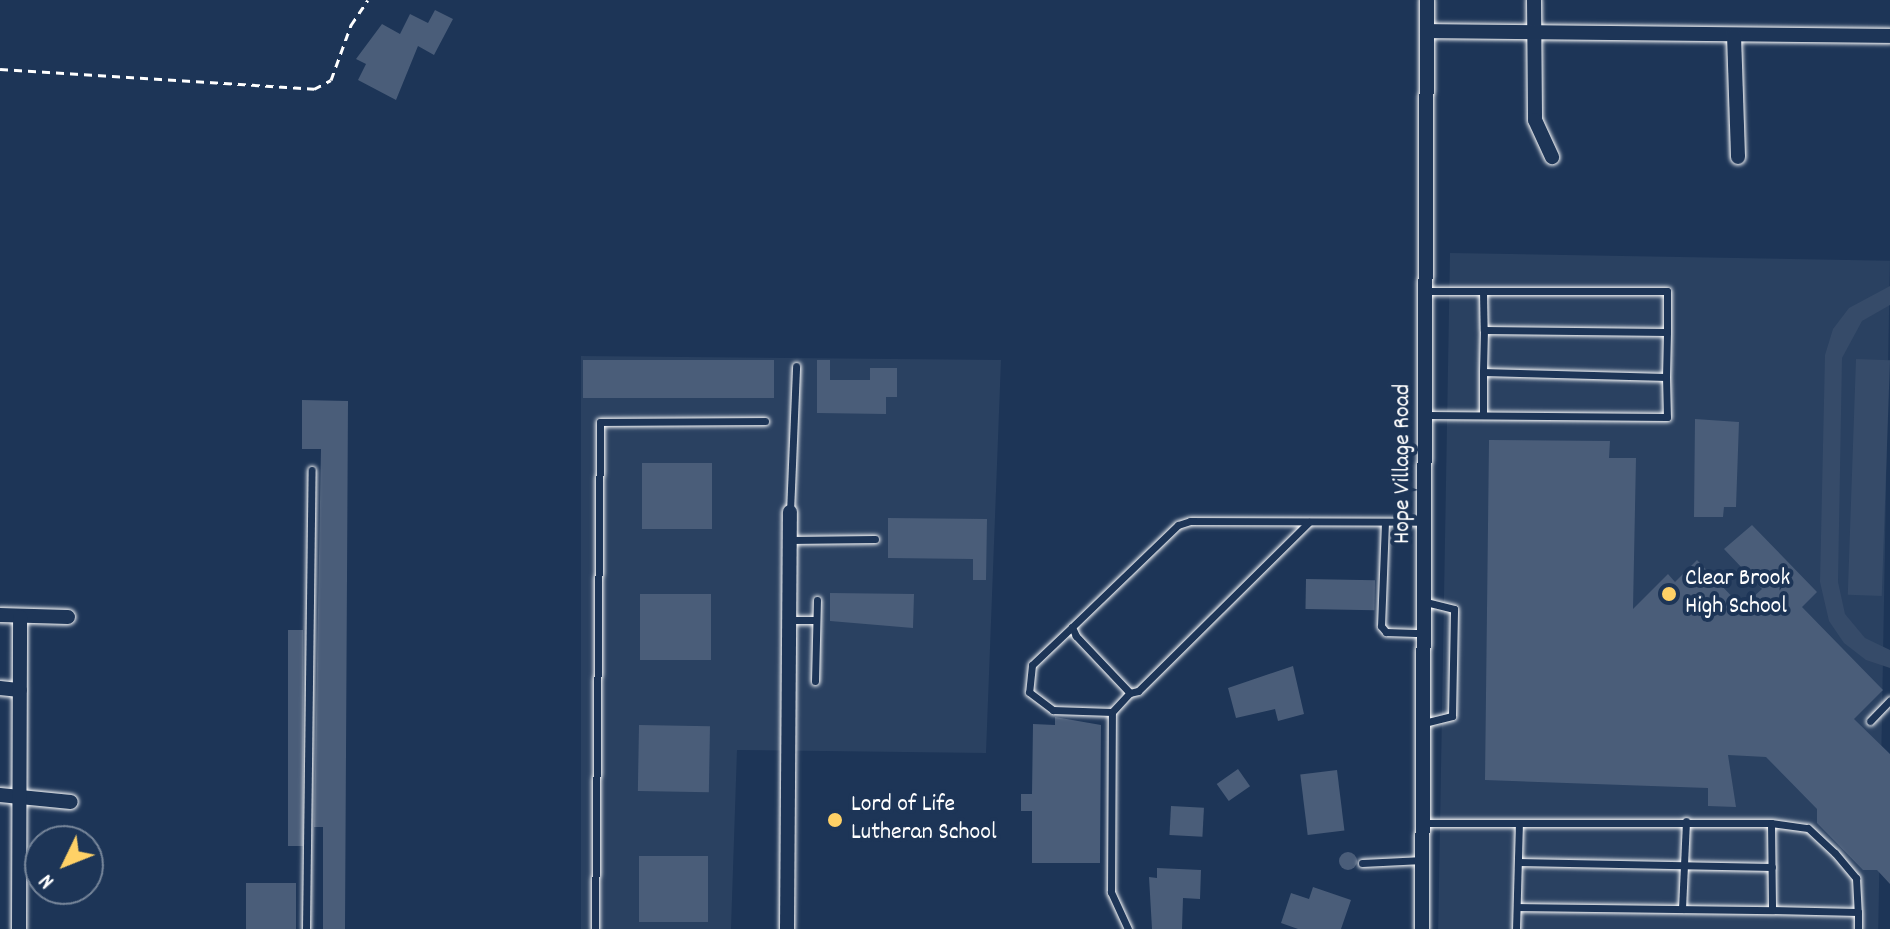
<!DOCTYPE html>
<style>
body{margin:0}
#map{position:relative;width:1890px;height:929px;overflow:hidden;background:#1d3557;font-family:Dekko,sans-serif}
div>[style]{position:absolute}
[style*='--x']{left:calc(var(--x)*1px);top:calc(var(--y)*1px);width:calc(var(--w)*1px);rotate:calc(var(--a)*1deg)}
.built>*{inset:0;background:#2a4161;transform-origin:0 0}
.green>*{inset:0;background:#364b69;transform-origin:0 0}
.building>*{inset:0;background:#4a5d79;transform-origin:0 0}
.round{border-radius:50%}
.path>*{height:3px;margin-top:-1.5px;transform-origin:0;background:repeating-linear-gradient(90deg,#fff 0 8px,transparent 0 14px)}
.roads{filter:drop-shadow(0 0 2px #fff) drop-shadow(0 0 2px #fff)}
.lane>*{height:7px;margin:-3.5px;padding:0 3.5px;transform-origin:3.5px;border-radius:3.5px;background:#1d3557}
.street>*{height:14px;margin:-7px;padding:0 7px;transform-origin:7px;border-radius:7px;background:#1d3557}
.dots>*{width:22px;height:22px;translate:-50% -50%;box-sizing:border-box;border:4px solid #1d3557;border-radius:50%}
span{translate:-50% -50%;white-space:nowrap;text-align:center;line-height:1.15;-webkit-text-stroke:8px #1d3557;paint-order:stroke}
.street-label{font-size:24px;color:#fff}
.poi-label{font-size:24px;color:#fff}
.left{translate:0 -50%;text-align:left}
.north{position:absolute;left:24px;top:825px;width:80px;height:80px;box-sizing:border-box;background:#1d3557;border:2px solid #77869a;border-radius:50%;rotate:227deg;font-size:22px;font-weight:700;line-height:32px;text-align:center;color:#fff}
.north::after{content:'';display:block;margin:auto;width:28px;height:36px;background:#ffd166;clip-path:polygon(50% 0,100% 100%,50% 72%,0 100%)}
</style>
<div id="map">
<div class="built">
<i style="left:1450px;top:253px;width:440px;height:676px;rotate:1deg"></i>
<i style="clip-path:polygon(581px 356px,1001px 360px,986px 753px,737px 750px,731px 929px,581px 929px)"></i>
</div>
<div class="green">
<i style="clip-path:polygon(1890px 286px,1890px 305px,1862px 321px,1842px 358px,1838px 582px,1845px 614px,1865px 638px,1890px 650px,1890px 668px,1866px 660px,1844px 643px,1829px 621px,1820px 582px,1825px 355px,1833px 329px,1849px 308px)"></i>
<i style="left:1856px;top:359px;width:34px;height:236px;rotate:2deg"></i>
</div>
<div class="building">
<i style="clip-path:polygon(435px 10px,453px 19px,434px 55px,418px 46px,396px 100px,358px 80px,366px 64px,356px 59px,382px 24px,400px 34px,410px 14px,428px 23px)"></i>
<i style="left:583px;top:360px;width:191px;height:38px"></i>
<i style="clip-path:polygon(817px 360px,830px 360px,830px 380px,870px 380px,870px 368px,897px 368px,897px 397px,886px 397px,886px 414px,817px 413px)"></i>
<i style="clip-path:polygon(302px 400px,348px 401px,345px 929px,323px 929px,323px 827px,314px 827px,321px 449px,302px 449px)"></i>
<i style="clip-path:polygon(1695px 419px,1739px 422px,1736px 507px,1724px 507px,1723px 517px,1694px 517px)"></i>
<i style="clip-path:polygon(1489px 440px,1610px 441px,1609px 458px,1636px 458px,1633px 609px,1668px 574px,1675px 582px,1697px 560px,1742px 607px,1762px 589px,1724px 549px,1752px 525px,1817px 592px,1802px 607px,1883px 690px,1854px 719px,1890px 754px,1890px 884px,1877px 870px,1863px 870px,1817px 823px,1817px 809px,1766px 757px,1728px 755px,1736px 807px,1708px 806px,1708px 788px,1485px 780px)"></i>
<i style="left:642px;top:463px;width:70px;height:66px"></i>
<i style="clip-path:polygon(888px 518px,987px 519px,986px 580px,973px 580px,973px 559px,888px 558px)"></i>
<i style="left:1306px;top:579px;width:69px;height:30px;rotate:1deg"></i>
<i style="clip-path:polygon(830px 593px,914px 594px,913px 628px,830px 621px)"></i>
<i style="left:640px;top:594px;width:71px;height:66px"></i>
<i style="left:288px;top:630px;width:15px;height:216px"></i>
<i style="clip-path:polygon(1293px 666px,1304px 714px,1278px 721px,1275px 709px,1236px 718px,1228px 688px)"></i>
<i style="clip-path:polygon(1055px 717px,1101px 725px,1100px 863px,1032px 863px,1032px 811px,1021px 811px,1021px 794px,1032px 794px,1033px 724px,1055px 725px)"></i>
<i style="left:639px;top:725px;width:71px;height:66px;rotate:1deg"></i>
<i style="left:1238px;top:769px;width:21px;height:26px;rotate:55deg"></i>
<i style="left:1337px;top:770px;width:61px;height:37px;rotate:83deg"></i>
<i style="left:1171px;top:806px;width:33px;height:29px;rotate:3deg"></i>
<i class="round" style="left:1339px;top:852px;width:18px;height:18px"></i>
<i style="left:639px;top:856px;width:69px;height:66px"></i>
<i style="clip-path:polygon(1157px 868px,1201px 870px,1200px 899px,1183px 898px,1182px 929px,1152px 929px,1149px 877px,1157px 878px)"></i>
<i style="left:246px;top:883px;width:50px;height:46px"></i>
<i style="clip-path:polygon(1313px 887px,1351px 900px,1341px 929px,1298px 929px,1281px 923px,1291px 893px,1309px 899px)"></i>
</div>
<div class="path">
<i style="--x:0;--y:69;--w:315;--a:3.6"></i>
<i style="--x:314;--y:89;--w:19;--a:-28"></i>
<i style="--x:331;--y:80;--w:59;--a:-70"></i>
<i style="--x:351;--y:25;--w:30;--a:-56"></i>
</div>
<div class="roads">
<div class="lane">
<i style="--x:1426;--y:291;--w:241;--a:0"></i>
<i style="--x:1667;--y:291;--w:41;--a:90"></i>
<i style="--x:1667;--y:332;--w:183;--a:-179.4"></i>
<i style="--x:1484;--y:330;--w:42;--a:91.4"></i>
<i style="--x:1483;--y:372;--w:183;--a:1.6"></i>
<i style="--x:1666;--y:377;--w:40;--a:88.6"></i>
<i style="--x:1667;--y:417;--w:240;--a:-179.5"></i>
<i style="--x:1483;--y:291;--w:39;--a:89"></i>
<i style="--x:1666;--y:377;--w:45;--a:-88.7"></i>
<i style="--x:1483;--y:415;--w:43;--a:-90"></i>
<i style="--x:790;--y:512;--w:146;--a:-87.6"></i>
<i style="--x:1309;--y:522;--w:240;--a:135.3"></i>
<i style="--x:1138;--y:691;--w:8;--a:166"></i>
<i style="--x:1130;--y:693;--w:79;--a:-133.5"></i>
<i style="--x:1076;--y:636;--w:10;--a:-114"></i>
<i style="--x:1072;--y:627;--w:147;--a:-43.9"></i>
<i style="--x:1178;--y:525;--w:13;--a:-18"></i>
<i style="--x:1190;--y:521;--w:234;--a:0.2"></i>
<i style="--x:1385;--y:522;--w:104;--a:92.2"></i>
<i style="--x:1381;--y:626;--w:8;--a:50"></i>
<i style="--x:1386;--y:632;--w:37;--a:2"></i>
<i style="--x:790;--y:540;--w:85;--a:-0.7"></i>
<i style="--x:790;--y:620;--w:26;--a:0"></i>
<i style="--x:1072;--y:627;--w:55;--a:136.5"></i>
<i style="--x:1032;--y:665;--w:27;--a:96"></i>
<i style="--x:1029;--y:692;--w:30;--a:37"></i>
<i style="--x:1053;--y:710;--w:59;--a:1.9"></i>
<i style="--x:815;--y:681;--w:81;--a:-88.6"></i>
<i style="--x:1870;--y:721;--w:29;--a:-46"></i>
<i style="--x:1424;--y:723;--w:29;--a:-14"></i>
<i style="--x:1452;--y:716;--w:107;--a:-88.9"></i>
<i style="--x:1454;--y:609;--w:29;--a:-166"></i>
<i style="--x:1424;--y:823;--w:347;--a:0"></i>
<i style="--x:1771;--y:823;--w:87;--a:89.3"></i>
<i style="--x:1772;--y:910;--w:86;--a:1.3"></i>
<i style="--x:1858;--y:912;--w:17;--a:90"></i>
<i style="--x:1771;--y:823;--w:37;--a:8"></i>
<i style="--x:1808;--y:828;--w:37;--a:43"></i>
<i style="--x:1835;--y:853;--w:33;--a:50"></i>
<i style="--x:1856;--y:878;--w:34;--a:87"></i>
<i style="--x:1518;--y:862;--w:254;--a:1.1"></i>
<i style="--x:1362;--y:863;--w:61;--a:-2.8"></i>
<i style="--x:1517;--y:907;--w:255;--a:0.7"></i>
<i style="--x:1682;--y:909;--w:88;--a:-87.4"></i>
<i style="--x:306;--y:929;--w:459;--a:-89.3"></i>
<i style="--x:595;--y:929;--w:507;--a:-89.43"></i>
<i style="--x:600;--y:422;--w:165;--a:-0.3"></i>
<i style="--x:1128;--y:929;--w:41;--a:-114.7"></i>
<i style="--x:1111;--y:892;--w:180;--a:-89.7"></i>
<i style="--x:1112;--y:712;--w:26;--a:-47"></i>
<i style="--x:1516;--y:929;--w:106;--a:-88.4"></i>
</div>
<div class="street">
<i style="--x:1534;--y:0;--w:120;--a:89.5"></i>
<i style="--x:1535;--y:120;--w:41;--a:65.3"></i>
<i style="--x:1427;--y:31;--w:463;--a:0.6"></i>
<i style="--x:1734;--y:35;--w:122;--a:88.1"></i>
<i style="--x:0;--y:615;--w:68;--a:1.7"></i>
<i style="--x:0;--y:688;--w:20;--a:6"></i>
<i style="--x:0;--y:795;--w:71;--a:5.6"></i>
<i style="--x:19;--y:929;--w:312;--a:-89.8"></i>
<i style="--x:787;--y:929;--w:417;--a:-89.6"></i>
<i style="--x:1422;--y:929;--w:929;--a:-89.69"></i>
</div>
</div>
<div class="dots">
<i style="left:1669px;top:594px;background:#ffd166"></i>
<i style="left:835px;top:820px;background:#ffd166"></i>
</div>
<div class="street-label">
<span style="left:1404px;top:464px;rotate:-90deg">Hope Village Road</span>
</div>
<div class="poi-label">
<span class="left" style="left:1685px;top:594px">Clear Brook<br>High School</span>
<span class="left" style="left:851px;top:820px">Lord of Life<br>Lutheran School</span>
</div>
<div class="north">N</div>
</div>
